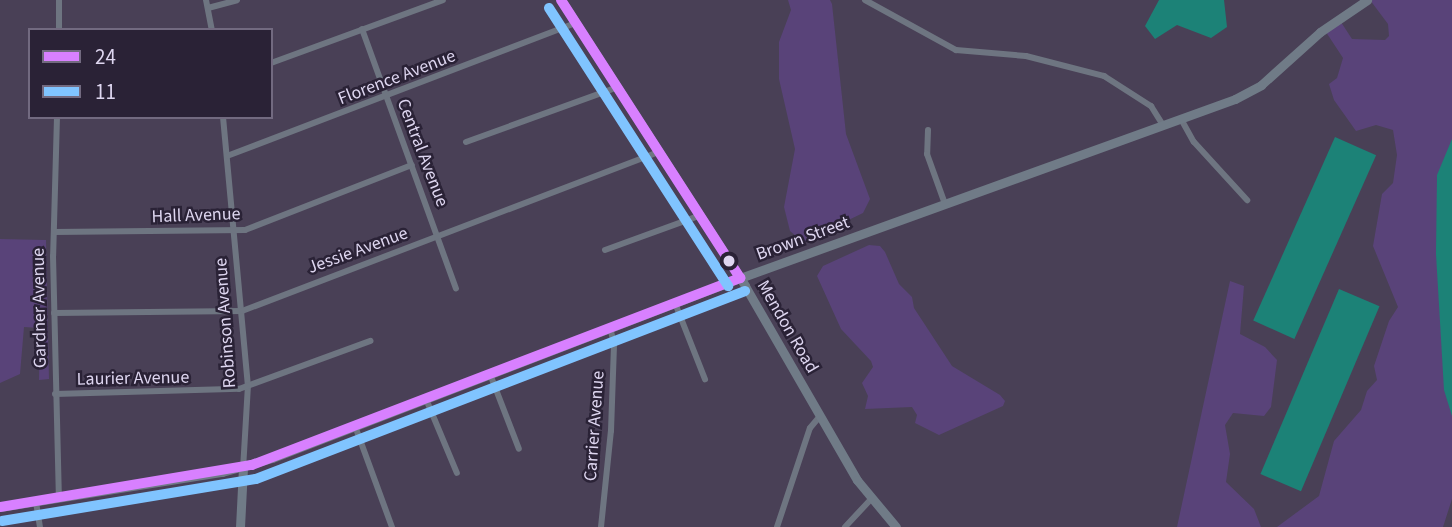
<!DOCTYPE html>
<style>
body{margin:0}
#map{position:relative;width:1452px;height:527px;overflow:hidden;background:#494056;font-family:"Source Sans 3",sans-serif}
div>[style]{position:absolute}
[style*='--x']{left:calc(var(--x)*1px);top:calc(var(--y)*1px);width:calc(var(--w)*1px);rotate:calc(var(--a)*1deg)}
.green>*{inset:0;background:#594379}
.water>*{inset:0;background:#1c8277;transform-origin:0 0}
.street>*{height:6px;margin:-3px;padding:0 3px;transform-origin:3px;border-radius:3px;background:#6e7581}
.secondary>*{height:9px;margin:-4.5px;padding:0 4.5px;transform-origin:4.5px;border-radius:4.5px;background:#707b87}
.bus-1>*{height:10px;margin:-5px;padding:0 5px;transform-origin:5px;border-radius:5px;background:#d880ff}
.bus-2>*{height:10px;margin:-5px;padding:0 5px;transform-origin:5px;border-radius:5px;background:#80c4ff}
.dots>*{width:19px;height:19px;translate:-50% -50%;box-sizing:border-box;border:4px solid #2a2236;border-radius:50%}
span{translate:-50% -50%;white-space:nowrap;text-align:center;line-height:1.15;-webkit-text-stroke:5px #2a2236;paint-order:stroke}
.street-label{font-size:18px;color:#ded6f0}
.legend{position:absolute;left:28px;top:28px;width:245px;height:91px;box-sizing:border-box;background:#2a2236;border:2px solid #726a80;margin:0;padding:9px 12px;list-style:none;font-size:21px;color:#ded6f0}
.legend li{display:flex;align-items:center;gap:14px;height:35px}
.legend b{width:35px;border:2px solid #726a80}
</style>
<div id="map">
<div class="green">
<i style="clip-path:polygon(788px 0,830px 0,832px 4px,846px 134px,870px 199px,863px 213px,803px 242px,790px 231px,784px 207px,795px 149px,779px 79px,779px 42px,791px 10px)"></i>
<i style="clip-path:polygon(1370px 0,1452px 0,1452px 150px,1442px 350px,1452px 395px,1452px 499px,1443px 527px,1277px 527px,1319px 496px,1334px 441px,1361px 410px,1367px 391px,1377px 380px,1374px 366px,1389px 321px,1398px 307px,1373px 246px,1382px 194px,1393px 183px,1397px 155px,1393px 130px,1376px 125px,1356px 131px,1334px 100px,1329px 84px,1337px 78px,1343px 58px,1324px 29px,1339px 19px,1352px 39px,1385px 40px,1389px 36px,1388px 24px)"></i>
<i style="clip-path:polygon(0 239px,46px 240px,49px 379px,39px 380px,40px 328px,24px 327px,20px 374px,0 383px)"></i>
<i style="clip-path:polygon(869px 245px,880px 246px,885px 252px,899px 284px,912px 297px,914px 308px,952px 366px,1000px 395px,1005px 401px,1003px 406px,939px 435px,915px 423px,917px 415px,912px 407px,865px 409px,868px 396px,862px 383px,873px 367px,871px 361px,841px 329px,817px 276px,823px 266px)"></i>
<i style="clip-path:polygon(1230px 281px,1244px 286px,1240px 334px,1265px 347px,1277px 360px,1271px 407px,1264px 416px,1233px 413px,1225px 425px,1230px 454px,1226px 482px,1254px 509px,1261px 527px,1177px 527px)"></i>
</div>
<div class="water">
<i style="clip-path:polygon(1159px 0,1224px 0,1227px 27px,1211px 38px,1177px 25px,1155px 39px,1145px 26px)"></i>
<i style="left:1335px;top:137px;width:45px;height:201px;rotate:24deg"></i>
<i style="clip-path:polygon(1452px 139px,1452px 416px,1444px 390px,1436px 254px,1437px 175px)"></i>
<i style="left:1339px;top:289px;width:44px;height:201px;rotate:23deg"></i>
</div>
<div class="street">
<i style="--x:206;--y:0;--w:31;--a:79"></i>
<i style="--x:865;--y:0;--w:104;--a:28.8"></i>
<i style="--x:956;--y:50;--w:70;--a:4.9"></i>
<i style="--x:1026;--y:56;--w:81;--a:14.4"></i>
<i style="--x:1104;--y:76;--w:56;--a:32.6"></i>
<i style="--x:1151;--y:106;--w:22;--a:58"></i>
<i style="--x:208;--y:8;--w:30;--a:-15"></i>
<i style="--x:362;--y:29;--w:276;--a:70.1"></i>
<i style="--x:59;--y:30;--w:30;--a:-90"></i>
<i style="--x:271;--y:63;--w:183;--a:-20.1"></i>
<i style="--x:57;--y:117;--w:139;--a:91.6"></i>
<i style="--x:53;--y:256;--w:242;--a:88.6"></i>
<i style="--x:223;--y:117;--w:269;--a:84.7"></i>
<i style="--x:248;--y:385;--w:83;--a:93.4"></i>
<i style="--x:1181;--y:119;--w:26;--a:61"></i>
<i style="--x:1194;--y:142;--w:79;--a:47.6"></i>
<i style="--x:928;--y:130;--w:24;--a:92"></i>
<i style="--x:927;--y:154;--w:53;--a:70.2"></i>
<i style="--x:466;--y:142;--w:162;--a:-19.9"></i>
<i style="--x:227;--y:156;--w:373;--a:-20.9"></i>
<i style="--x:54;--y:232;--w:191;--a:-0.6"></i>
<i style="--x:245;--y:230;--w:179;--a:-21.3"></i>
<i style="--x:605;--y:250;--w:102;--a:-20"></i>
<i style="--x:675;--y:303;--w:82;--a:68.5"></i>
<i style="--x:54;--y:313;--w:188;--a:-0.6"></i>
<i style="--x:242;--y:311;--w:448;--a:-20.9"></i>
<i style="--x:490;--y:374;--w:80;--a:68.9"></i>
<i style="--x:55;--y:394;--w:184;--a:-1.6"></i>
<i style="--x:239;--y:389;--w:140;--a:-20.1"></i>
<i style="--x:426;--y:399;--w:80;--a:67.3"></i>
<i style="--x:355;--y:426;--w:108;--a:69.9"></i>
<i style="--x:36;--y:502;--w:25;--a:81"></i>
<i style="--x:601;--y:527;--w:97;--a:-84.1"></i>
<i style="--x:611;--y:431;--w:88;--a:-88"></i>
<i style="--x:614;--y:343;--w:16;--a:-105"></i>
<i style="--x:777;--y:527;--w:104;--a:-71.6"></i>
<i style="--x:810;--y:428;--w:16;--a:-50"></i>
<i style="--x:845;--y:527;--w:38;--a:-47"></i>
</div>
<div class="secondary">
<i style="--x:561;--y:0;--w:340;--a:57.2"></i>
<i style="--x:745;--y:286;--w:224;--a:60"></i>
<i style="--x:857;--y:480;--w:61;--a:50.3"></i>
<i style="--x:0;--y:507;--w:225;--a:-9"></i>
<i style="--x:222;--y:472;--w:52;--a:-15.6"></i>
<i style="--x:272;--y:458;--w:501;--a:-21.04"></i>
<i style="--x:740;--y:278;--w:526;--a:-19.88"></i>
<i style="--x:1235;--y:99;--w:30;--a:-28"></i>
<i style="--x:1261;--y:85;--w:79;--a:-41.9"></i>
<i style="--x:1320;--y:32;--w:57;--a:-34.2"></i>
<i style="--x:240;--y:527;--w:59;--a:-87.1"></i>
</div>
<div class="bus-1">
<i style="--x:561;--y:0;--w:331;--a:57.2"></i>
<i style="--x:0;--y:507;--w:255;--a:-9.5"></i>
<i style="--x:252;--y:465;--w:523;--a:-20.97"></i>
</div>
<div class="bus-2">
<i style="--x:549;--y:8;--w:331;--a:57.2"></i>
<i style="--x:2;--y:521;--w:257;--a:-9.4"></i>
<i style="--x:256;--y:479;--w:524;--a:-21.03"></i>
</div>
<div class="dots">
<i style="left:729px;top:261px;background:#ded6f0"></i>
</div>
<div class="street-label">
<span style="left:397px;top:78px;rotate:-21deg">Florence Avenue</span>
<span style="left:422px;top:153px;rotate:69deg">Central Avenue</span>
<span style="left:196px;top:216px;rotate:-2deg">Hall Avenue</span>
<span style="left:803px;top:239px;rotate:-20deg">Brown Street</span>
<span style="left:358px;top:251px;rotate:-20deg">Jessie Avenue</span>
<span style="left:40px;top:308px;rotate:-91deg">Gardner Avenue</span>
<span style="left:226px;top:323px;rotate:-94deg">Robinson Avenue</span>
<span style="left:787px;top:327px;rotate:60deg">Mendon Road</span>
<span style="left:133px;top:379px;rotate:-1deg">Laurier Avenue</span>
<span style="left:595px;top:426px;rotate:-86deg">Carrier Avenue</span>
</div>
<ul class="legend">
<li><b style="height:9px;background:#d880ff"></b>24</li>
<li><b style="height:9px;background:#80c4ff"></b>11</li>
</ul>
</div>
